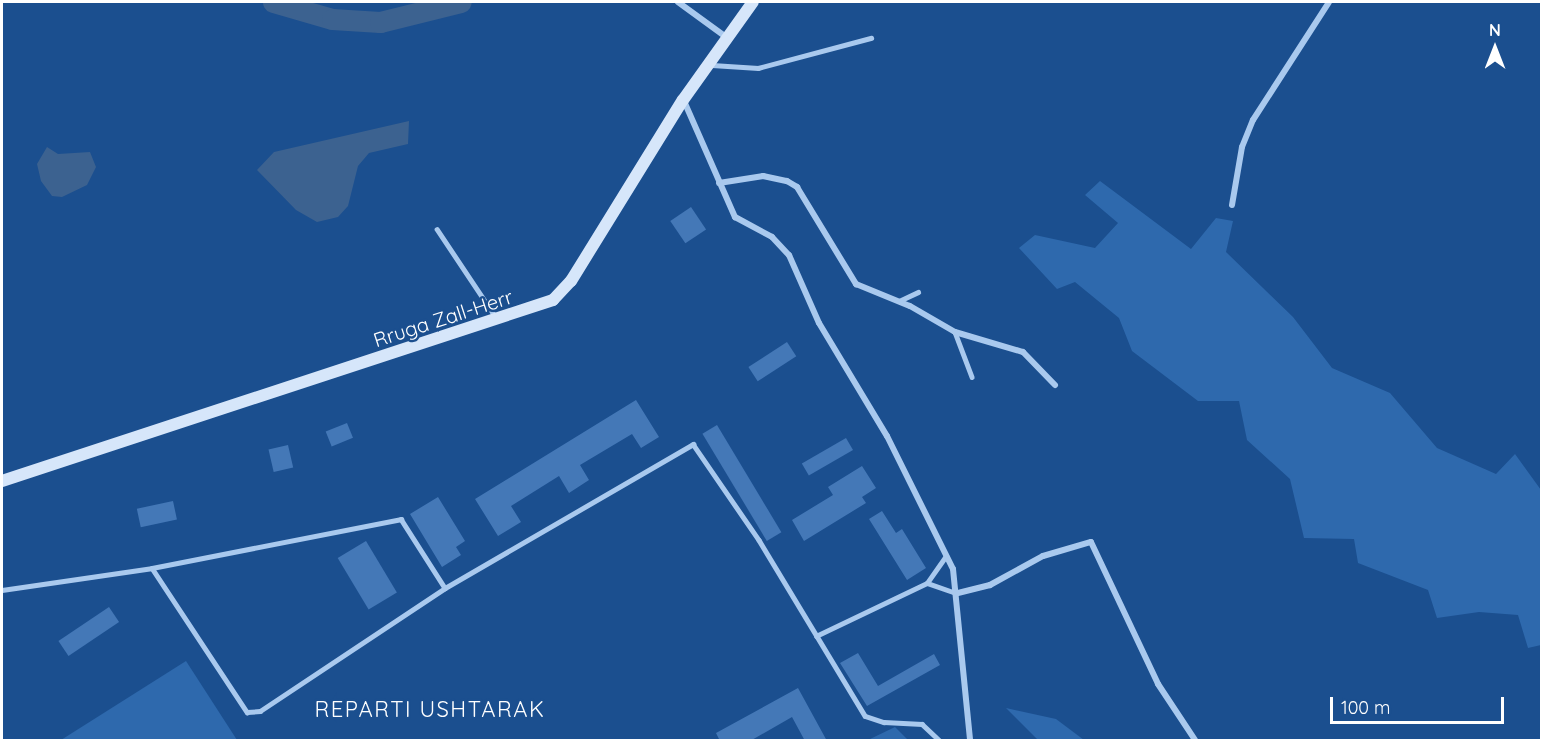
<!DOCTYPE html>
<style>
body{margin:0}
#map{position:relative;width:1543px;height:742px;overflow:hidden;background:#1b4f8f;font-family:Quicksand,sans-serif}
div>[style]{position:absolute}
[style*='--x']{left:calc(var(--x)*1px);top:calc(var(--y)*1px);width:calc(var(--w)*1px);rotate:calc(var(--a)*1deg)}
.green>*{inset:0;background:#2e69ad}
.water>*{inset:0;background:#3c6290}
.river>*{height:21px;margin:-10.5px;padding:0 10.5px;transform-origin:10.5px;border-radius:10.5px;background:#3c6290}
.building>*{inset:0;background:#4478b7;transform-origin:0 0}
.service>*{height:4.5px;margin:-2.25px;padding:0 2.25px;transform-origin:2.25px;border-radius:2.25px;background:#a9c9ee}
.minor>*{height:6px;margin:-3px;padding:0 3px;transform-origin:3px;border-radius:3px;background:#a9c9ee}
.secondary>*{height:12px;margin:-6px;padding:0 6px;transform-origin:6px;border-radius:6px;background:#d6e6fa}
span{translate:-50% -50%;white-space:nowrap;text-align:center;line-height:1.15;-webkit-text-stroke:5px #1b4f8f;paint-order:stroke}
.street-label{font-size:20px;color:#fff}
.quarter-label{font-size:22px;color:#fff;letter-spacing:1.5px}
.frame{position:absolute;inset:0;border:3px solid #fff;pointer-events:none}
.north{position:absolute;left:1465px;top:18px;width:60px;height:60px;-webkit-text-stroke:4px #1b4f8f;paint-order:stroke;rotate:0deg;font-size:16px;font-weight:700;line-height:24px;text-align:center;color:#fff}
.north::after{content:'';display:block;margin:auto;width:21px;height:27px;background:#fff;clip-path:polygon(50% 0,100% 100%,50% 72%,0 100%)}
.scale{position:absolute;left:1330px;top:697px;width:174px;height:27px;box-sizing:border-box;border:3px solid #fff;border-top:0;padding-left:8px;font-size:18px;line-height:21px;white-space:nowrap;color:#fff;-webkit-text-stroke:4px #1b4f8f;paint-order:stroke}
</style>
<div id="map">
<div class="green">
<i style="clip-path:polygon(1100px 181px,1191px 249px,1216px 218px,1233px 221px,1226px 252px,1293px 317px,1332px 368px,1390px 393px,1437px 448px,1496px 474px,1515px 454px,1541px 490px,1541px 645px,1528px 648px,1518px 615px,1479px 612px,1437px 618px,1428px 590px,1358px 563px,1354px 539px,1304px 538px,1290px 479px,1247px 440px,1239px 401px,1198px 401px,1132px 351px,1119px 318px,1075px 282px,1057px 289px,1019px 248px,1035px 235px,1095px 248px,1118px 223px,1085px 195px)"></i>
<i style="clip-path:polygon(186px 661px,237px 740px,61px 740px)"></i>
<i style="clip-path:polygon(1006px 708px,1056px 719px,1084px 740px,1038px 740px)"></i>
<i style="clip-path:polygon(895px 727px,908px 740px,868px 740px)"></i>
</div>
<div class="water">
<i style="clip-path:polygon(409px 121px,408px 144px,369px 153px,358px 166px,348px 206px,338px 217px,317px 222px,296px 210px,257px 170px,274px 152px)"></i>
<i style="clip-path:polygon(47px 147px,58px 154px,90px 152px,96px 167px,87px 185px,62px 197px,52px 196px,41px 181px,37px 164px)"></i>
</div>
<div class="river">
<i style="--x:273;--y:2;--w:61;--a:16.1"></i>
<i style="--x:332;--y:19;--w:48;--a:3.6"></i>
<i style="--x:380;--y:22;--w:83;--a:-13.9"></i>
</div>
<div class="building">
<i style="left:691px;top:207px;width:27px;height:25px;rotate:56deg"></i>
<i style="left:787px;top:342px;width:17px;height:46px;rotate:57deg"></i>
<i style="clip-path:polygon(636px 400px,659px 437px,641px 448px,632px 434px,580px 465px,589px 480px,569px 493px,559px 476px,511px 506px,521px 522px,498px 536px,475px 499px)"></i>
<i style="left:347px;top:423px;width:16px;height:23px;rotate:68deg"></i>
<i style="left:717px;top:425px;width:125px;height:17px;rotate:59deg"></i>
<i style="left:846px;top:438px;width:14px;height:51px;rotate:60deg"></i>
<i style="left:288px;top:445px;width:23px;height:20px;rotate:77deg"></i>
<i style="clip-path:polygon(862px 466px,876px 488px,862px 497px,866px 503px,804px 541px,792px 520px,833px 495px,828px 487px)"></i>
<i style="clip-path:polygon(438px 497px,465px 541px,456px 547px,461px 555px,442px 567px,410px 514px)"></i>
<i style="left:173px;top:501px;width:19px;height:37px;rotate:78deg"></i>
<i style="clip-path:polygon(882px 511px,896px 533px,902px 529px,926px 568px,907px 580px,869px 519px)"></i>
<i style="left:366px;top:541px;width:60px;height:33px;rotate:59deg"></i>
<i style="left:109px;top:607px;width:18px;height:61px;rotate:56deg"></i>
<i style="clip-path:polygon(858px 653px,878px 686px,934px 654px,940px 665px,867px 706px,840px 663px)"></i>
<i style="clip-path:polygon(798px 688px,827px 741px,805px 741px,792px 717px,750px 741px,720px 741px,716px 733px)"></i>
</div>
<div class="service">
<i style="--x:712;--y:65;--w:46;--a:3.7"></i>
<i style="--x:758;--y:68;--w:117;--a:-14.9"></i>
<i style="--x:437;--y:229;--w:105;--a:56.3"></i>
<i style="--x:899;--y:301;--w:21;--a:-25"></i>
<i style="--x:955;--y:332;--w:48;--a:69.3"></i>
<i style="--x:152;--y:568;--w:173;--a:56.6"></i>
<i style="--x:247;--y:712;--w:13;--a:-4"></i>
<i style="--x:260;--y:711;--w:222;--a:-33.6"></i>
<i style="--x:927;--y:583;--w:31;--a:19"></i>
<i style="--x:2;--y:590;--w:152;--a:-8.3"></i>
<i style="--x:152;--y:568;--w:254;--a:-11.1"></i>
<i style="--x:401;--y:519;--w:82;--a:57.5"></i>
<i style="--x:445;--y:588;--w:287;--a:-30.1"></i>
<i style="--x:693;--y:444;--w:116;--a:55.5"></i>
<i style="--x:759;--y:540;--w:205;--a:58.9"></i>
<i style="--x:865;--y:716;--w:20;--a:18"></i>
<i style="--x:884;--y:722;--w:38;--a:3"></i>
<i style="--x:922;--y:724;--w:23;--a:43"></i>
<i style="--x:816;--y:636;--w:123;--a:-25.5"></i>
<i style="--x:927;--y:583;--w:33;--a:-55"></i>
</div>
<div class="minor">
<i style="--x:678;--y:2;--w:59;--a:36.1"></i>
<i style="--x:684;--y:101;--w:127;--a:66.3"></i>
<i style="--x:735;--y:217;--w:42;--a:28.4"></i>
<i style="--x:772;--y:237;--w:25;--a:47"></i>
<i style="--x:789;--y:255;--w:74;--a:66.2"></i>
<i style="--x:819;--y:323;--w:132;--a:59"></i>
<i style="--x:887;--y:436;--w:148;--a:63.6"></i>
<i style="--x:953;--y:569;--w:172;--a:84.3"></i>
<i style="--x:719;--y:183;--w:45;--a:-9"></i>
<i style="--x:763;--y:176;--w:25;--a:12"></i>
<i style="--x:787;--y:181;--w:12;--a:31"></i>
<i style="--x:797;--y:187;--w:114;--a:58.7"></i>
<i style="--x:856;--y:284;--w:58;--a:22.2"></i>
<i style="--x:910;--y:306;--w:52;--a:30"></i>
<i style="--x:955;--y:332;--w:71;--a:16.4"></i>
<i style="--x:1023;--y:352;--w:46;--a:45.9"></i>
<i style="--x:1232;--y:205;--w:59;--a:-80.2"></i>
<i style="--x:1242;--y:147;--w:29;--a:-68"></i>
<i style="--x:1253;--y:120;--w:140;--a:-57.2"></i>
<i style="--x:958;--y:593;--w:33;--a:-14"></i>
<i style="--x:990;--y:585;--w:60;--a:-28.7"></i>
<i style="--x:1043;--y:556;--w:50;--a:-16.3"></i>
<i style="--x:1091;--y:542;--w:157;--a:64.7"></i>
<i style="--x:1158;--y:684;--w:67;--a:56.5"></i>
</div>
<div class="secondary">
<i style="--x:2;--y:481;--w:580;--a:-18.19"></i>
<i style="--x:553;--y:300;--w:26;--a:-47"></i>
<i style="--x:571;--y:281;--w:213;--a:-58.3"></i>
<i style="--x:683;--y:100;--w:120;--a:-54.5"></i>
</div>
<div class="street-label">
<span style="left:443px;top:318px;rotate:-18deg">Rruga Zall-Herr</span>
</div>
<div class="quarter-label">
<span style="left:430px;top:710px">REPARTI USHTARAK</span>
</div>
<div class="frame"></div>
<div class="north">N</div>
<div class="scale">100 m</div>
</div>
